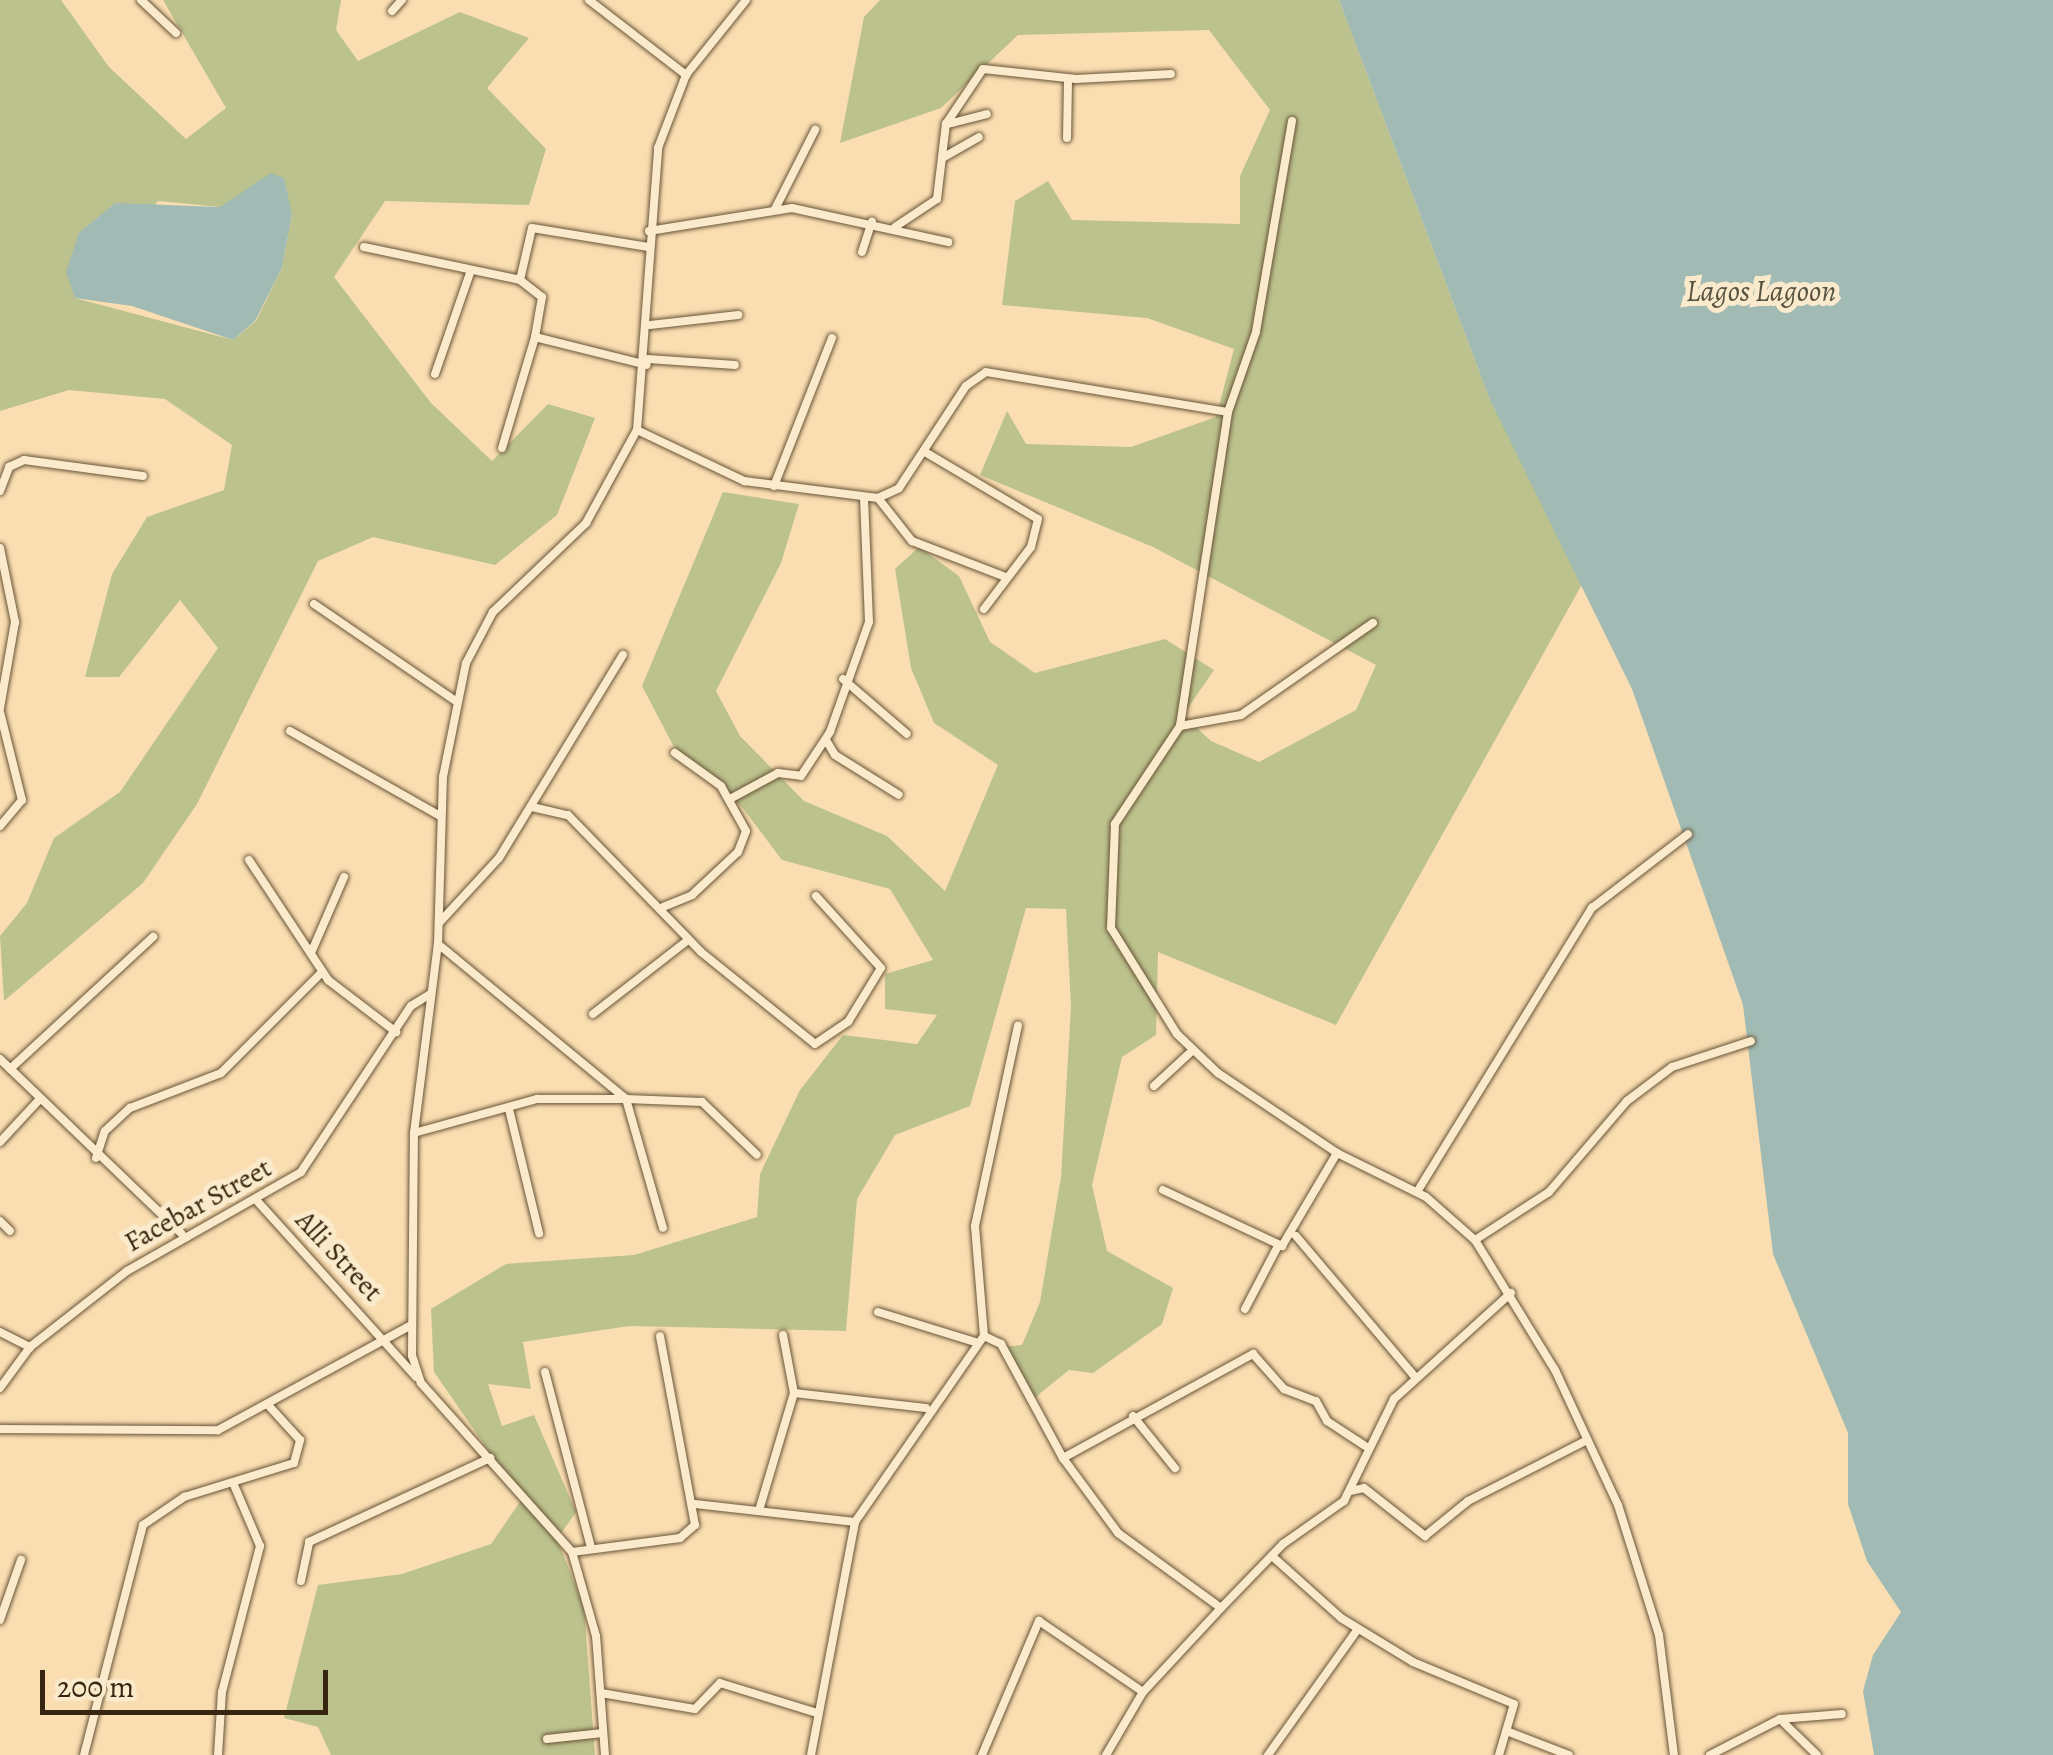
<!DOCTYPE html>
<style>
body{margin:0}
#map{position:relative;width:2053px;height:1755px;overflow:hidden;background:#fadeb1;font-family:Alegreya,serif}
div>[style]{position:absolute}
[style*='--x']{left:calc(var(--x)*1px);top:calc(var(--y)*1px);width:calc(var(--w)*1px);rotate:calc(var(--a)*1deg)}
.green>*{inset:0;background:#bcc28d}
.water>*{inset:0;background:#a1bbb4}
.roads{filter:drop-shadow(0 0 2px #685438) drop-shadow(0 0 2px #685438)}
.minor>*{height:8px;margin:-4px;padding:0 4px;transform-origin:4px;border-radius:4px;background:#fceacc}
span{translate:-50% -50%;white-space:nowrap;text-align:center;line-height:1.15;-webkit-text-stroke:10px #fceacc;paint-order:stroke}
.street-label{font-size:28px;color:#37260f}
.water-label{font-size:30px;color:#575341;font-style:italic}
.scale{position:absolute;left:40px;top:1670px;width:288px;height:45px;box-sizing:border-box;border:5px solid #37260f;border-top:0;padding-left:12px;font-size:30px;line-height:35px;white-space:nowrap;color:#37260f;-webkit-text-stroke:8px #fceacc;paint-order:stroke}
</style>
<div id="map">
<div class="green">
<i style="clip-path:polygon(evenodd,0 0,61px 0,109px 67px,186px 139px,226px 108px,163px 0,341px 0,336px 30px,358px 61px,460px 12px,529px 38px,487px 88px,546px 149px,529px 205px,385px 201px,334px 277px,431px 403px,492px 461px,548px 404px,595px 418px,557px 515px,495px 565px,373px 537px,318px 561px,197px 804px,143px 883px,4px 1001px,0 936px,27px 903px,54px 838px,120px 792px,218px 648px,180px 600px,119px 677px,85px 677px,112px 574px,147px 517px,224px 490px,232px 445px,165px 399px,69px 390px,0 411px,0 0,158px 201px,292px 214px,282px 268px,256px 321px,233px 340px,75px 298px,158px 201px)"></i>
<i style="clip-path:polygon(880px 0,1339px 0,1490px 400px,1585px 579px,1336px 1025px,1158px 952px,1156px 1035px,1122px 1057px,1092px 1185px,1107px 1251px,1173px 1288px,1162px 1324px,1093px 1373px,1069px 1370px,1032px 1400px,1002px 1347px,1022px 1345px,1040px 1302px,1061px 1177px,1071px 1007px,1066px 909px,1026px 908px,970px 1106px,895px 1135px,857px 1199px,846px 1331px,629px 1326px,523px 1342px,531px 1389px,488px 1384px,502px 1426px,534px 1415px,576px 1512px,557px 1539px,584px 1607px,595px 1755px,331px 1755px,318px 1727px,284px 1718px,318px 1585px,402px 1574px,491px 1544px,522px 1499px,434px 1372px,431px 1309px,506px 1264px,634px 1255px,757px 1217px,760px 1174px,800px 1090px,843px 1035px,917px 1044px,937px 1015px,885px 1009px,885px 974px,933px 960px,890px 889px,782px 860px,742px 807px,674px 747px,642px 686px,723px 492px,799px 504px,781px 563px,716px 691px,740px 736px,804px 801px,887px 836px,945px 891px,998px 765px,934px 723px,911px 668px,895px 569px,919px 547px,959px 576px,990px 642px,1035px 673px,1165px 639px,1214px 670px,1183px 715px,1211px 741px,1259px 762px,1356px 710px,1376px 665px,1153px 547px,980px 475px,1007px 411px,1026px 444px,1131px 447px,1216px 417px,1234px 349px,1147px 318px,1002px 305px,1015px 201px,1048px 181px,1072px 220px,1240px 224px,1240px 176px,1270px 110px,1209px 30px,1018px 35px,941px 108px,840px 143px,864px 17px)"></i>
</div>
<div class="water">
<i style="clip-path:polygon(1339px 0,2053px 0,2053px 1755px,1874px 1755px,1863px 1691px,1873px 1655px,1901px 1612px,1867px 1561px,1848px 1504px,1848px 1433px,1773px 1254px,1743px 1005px,1632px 689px,1490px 400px)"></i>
<i style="clip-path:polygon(271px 173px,284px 178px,292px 214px,282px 268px,255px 321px,233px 340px,132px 306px,75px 298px,66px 272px,79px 233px,115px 203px,220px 207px)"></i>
</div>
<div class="roads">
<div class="minor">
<i style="--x:141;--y:0;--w:48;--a:43.3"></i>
<i style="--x:589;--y:0;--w:123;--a:37.7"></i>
<i style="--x:392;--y:11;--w:15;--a:-48"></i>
<i style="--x:1292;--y:121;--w:214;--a:99.7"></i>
<i style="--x:1256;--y:332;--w:85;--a:109.3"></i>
<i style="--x:1228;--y:412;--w:318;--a:98.7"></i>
<i style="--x:1180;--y:726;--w:118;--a:123.6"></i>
<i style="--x:1115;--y:824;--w:104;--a:92.2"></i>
<i style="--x:1111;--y:928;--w:125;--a:58.1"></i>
<i style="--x:1177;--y:1034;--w:57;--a:43.6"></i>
<i style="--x:1218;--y:1073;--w:143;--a:33.9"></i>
<i style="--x:1337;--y:1153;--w:99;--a:26.3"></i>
<i style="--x:1426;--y:1197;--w:65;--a:41.3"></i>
<i style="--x:1475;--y:1240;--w:153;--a:58.4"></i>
<i style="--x:1555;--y:1370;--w:149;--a:65"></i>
<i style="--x:1618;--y:1505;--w:136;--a:72.5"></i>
<i style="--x:1659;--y:1635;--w:121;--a:82.9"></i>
<i style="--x:948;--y:124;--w:40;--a:-14.4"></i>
<i style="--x:1067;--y:138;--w:59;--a:-89"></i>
<i style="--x:944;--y:157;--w:40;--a:-29.7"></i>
<i style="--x:775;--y:209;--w:89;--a:-63.1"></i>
<i style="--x:895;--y:227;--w:50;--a:-33.7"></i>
<i style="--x:937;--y:199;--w:76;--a:-83.2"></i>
<i style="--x:946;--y:124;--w:66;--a:-56.1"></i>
<i style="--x:983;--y:69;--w:94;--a:6.1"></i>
<i style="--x:1076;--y:79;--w:95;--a:-3"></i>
<i style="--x:649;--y:231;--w:145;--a:-9.1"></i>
<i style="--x:792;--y:208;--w:160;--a:12.3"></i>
<i style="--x:364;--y:247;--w:159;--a:11.9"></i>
<i style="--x:520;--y:280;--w:28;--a:38"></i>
<i style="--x:542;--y:297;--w:41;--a:99.9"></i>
<i style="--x:535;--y:337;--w:115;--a:14"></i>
<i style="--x:862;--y:252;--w:32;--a:-72"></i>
<i style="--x:520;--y:280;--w:53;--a:-77"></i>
<i style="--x:532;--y:228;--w:118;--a:9.3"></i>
<i style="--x:650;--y:325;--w:89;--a:-6.5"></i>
<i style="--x:648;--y:359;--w:87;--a:3.9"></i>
<i style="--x:435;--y:374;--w:107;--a:-70.9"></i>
<i style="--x:637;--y:430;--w:119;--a:25.5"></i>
<i style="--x:744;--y:481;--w:135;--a:7.2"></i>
<i style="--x:878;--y:498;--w:23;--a:-25"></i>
<i style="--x:899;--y:488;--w:122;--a:-56.7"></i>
<i style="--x:966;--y:386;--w:24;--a:-35"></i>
<i style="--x:986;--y:372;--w:245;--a:9.4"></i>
<i style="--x:502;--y:448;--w:116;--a:-73.4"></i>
<i style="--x:925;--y:452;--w:131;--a:30.7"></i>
<i style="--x:1038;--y:519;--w:29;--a:104"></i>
<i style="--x:1031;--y:547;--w:78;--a:127.2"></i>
<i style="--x:774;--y:486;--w:159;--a:-68.6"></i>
<i style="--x:0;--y:491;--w:26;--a:-69"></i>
<i style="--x:9;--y:467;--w:17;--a:-25"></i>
<i style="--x:24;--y:460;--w:120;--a:7.7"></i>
<i style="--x:878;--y:498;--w:55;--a:51.7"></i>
<i style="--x:912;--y:541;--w:101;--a:21"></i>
<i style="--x:0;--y:548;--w:76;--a:78.5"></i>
<i style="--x:15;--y:622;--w:87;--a:99.9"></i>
<i style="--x:314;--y:604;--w:173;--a:34.4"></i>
<i style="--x:843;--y:679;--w:84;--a:40.7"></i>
<i style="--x:0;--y:712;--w:91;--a:76"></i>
<i style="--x:22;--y:800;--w:34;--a:130"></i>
<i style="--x:1180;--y:726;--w:62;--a:-10.2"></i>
<i style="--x:1241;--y:715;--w:161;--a:-34.9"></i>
<i style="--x:290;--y:731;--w:172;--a:29.5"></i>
<i style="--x:826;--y:740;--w:17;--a:59"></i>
<i style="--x:835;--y:755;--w:75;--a:32"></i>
<i style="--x:730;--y:799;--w:55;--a:-28.4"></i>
<i style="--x:778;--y:773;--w:23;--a:7"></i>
<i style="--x:801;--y:776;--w:53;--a:-56.6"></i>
<i style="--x:830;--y:732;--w:117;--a:-70.5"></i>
<i style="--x:869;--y:622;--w:125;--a:-92.3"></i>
<i style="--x:532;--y:807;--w:37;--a:13"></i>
<i style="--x:568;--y:815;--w:191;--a:45.8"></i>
<i style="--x:701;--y:952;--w:146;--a:38.9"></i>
<i style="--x:815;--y:1044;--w:40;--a:-34"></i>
<i style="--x:848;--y:1022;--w:63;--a:-58.6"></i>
<i style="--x:881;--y:968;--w:97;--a:-132.1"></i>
<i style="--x:249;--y:860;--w:144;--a:56.6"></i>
<i style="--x:328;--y:980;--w:86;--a:37.4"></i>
<i style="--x:663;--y:907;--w:31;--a:-22"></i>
<i style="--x:692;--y:895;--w:63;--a:-43.1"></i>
<i style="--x:738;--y:852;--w:22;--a:-69"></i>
<i style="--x:746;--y:831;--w:51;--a:-119.1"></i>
<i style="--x:721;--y:786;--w:57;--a:-144.3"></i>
<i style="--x:439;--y:923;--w:88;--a:-47.3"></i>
<i style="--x:499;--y:858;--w:238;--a:-58.6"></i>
<i style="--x:438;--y:944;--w:244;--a:39.5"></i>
<i style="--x:626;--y:1099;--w:76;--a:2.3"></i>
<i style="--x:702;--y:1102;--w:76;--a:43.9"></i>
<i style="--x:311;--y:953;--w:83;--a:-66.5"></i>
<i style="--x:593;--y:1014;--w:120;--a:-37.9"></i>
<i style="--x:0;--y:1059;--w:252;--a:43.9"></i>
<i style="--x:10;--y:1069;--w:195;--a:-42.7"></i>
<i style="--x:1154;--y:1086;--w:53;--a:-42.7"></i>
<i style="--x:509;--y:1109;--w:128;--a:76.4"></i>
<i style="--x:414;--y:1133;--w:128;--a:-15.5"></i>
<i style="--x:537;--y:1099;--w:89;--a:0"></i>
<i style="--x:626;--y:1099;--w:134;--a:74"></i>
<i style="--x:0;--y:1142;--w:56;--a:-47.2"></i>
<i style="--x:96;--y:1158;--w:28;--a:-72"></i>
<i style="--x:105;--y:1131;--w:34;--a:-43"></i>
<i style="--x:130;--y:1108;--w:97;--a:-21"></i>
<i style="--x:221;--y:1073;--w:143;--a:-45"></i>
<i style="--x:1163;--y:1190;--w:132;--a:25.2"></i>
<i style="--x:1282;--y:1246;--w:108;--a:-59.4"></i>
<i style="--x:1417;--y:1192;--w:334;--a:-58.4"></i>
<i style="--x:1592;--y:908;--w:121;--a:-37.6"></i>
<i style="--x:258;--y:1202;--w:236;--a:47.9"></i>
<i style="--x:0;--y:1221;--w:14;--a:45"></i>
<i style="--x:1296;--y:1236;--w:186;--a:49.8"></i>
<i style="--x:1475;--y:1240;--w:88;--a:-33"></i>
<i style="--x:1549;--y:1192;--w:120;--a:-49.4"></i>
<i style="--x:1627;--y:1101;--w:56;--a:-37.1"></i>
<i style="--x:1672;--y:1067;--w:83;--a:-18.2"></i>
<i style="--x:1245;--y:1309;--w:71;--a:-62.4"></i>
<i style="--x:878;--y:1312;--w:102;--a:17.2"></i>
<i style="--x:0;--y:1332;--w:34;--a:27"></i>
<i style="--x:783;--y:1335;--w:59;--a:79.3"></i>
<i style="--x:984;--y:1336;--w:19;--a:25"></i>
<i style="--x:1001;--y:1344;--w:130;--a:61.5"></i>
<i style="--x:1063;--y:1458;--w:93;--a:53.7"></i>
<i style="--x:1118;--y:1533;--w:127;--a:36.1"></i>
<i style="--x:984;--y:1336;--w:110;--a:-94.7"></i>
<i style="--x:975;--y:1226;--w:205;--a:-77.9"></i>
<i style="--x:545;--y:1372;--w:181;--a:75.3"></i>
<i style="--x:0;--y:1388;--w:51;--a:-53.8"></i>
<i style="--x:30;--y:1347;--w:123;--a:-38.1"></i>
<i style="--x:127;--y:1271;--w:200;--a:-29.6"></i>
<i style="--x:301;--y:1172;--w:199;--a:-56.5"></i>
<i style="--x:411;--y:1006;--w:22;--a:-32"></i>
<i style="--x:1133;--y:1416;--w:67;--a:51.1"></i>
<i style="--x:0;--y:1429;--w:218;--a:0.3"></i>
<i style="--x:218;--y:1430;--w:220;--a:-28.5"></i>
<i style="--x:1063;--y:1458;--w:217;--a:-28.7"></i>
<i style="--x:1253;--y:1354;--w:47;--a:48.5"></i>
<i style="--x:1284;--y:1389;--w:34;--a:21"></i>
<i style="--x:1316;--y:1401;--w:23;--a:61"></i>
<i style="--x:1327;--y:1421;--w:45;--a:33.3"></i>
<i style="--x:1350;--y:1491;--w:14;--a:-12"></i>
<i style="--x:1364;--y:1488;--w:78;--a:38.2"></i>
<i style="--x:1425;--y:1536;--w:55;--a:-39.1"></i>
<i style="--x:1468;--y:1501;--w:134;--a:-27.1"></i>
<i style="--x:695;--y:1504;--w:161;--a:6.4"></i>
<i style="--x:760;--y:1507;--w:119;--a:-73.4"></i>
<i style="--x:794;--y:1393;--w:133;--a:6.5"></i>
<i style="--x:572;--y:1552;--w:109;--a:-7.4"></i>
<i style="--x:680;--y:1538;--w:20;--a:-41"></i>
<i style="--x:695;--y:1525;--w:192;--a:-100.5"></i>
<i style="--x:1272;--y:1556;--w:93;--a:41.9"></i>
<i style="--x:1341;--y:1618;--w:84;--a:31.4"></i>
<i style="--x:1413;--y:1662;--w:109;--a:22.6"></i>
<i style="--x:1514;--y:1704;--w:53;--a:106.4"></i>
<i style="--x:301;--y:1581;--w:40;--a:-78"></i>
<i style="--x:309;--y:1542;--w:200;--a:-24.9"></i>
<i style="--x:0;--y:1620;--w:64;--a:-70.7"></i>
<i style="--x:601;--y:1693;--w:95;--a:9.7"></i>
<i style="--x:695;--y:1709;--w:36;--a:-46"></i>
<i style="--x:720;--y:1683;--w:102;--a:17.2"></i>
<i style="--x:1781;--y:1720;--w:50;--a:44.2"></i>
<i style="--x:1509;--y:1732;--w:64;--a:21"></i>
<i style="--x:547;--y:1739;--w:56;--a:-6.1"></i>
<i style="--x:84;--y:1755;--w:237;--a:-75.6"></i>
<i style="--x:143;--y:1525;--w:50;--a:-34.3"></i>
<i style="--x:184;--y:1497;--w:115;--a:-17.2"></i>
<i style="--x:294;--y:1463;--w:24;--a:-75"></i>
<i style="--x:300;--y:1440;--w:45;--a:-132.3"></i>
<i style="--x:218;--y:1755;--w:63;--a:-86.4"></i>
<i style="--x:222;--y:1692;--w:151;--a:-75.4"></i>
<i style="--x:260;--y:1546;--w:66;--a:-113.1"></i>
<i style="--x:605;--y:1755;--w:119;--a:-94.3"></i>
<i style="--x:596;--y:1636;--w:87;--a:-105.9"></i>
<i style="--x:572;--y:1552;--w:227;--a:-131.8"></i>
<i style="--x:421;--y:1383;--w:28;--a:-108"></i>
<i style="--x:412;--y:1356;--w:223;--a:-89.5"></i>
<i style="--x:414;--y:1133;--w:191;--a:-82.8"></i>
<i style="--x:438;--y:944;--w:167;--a:-88.3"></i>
<i style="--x:443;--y:777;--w:116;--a:-78.6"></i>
<i style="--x:466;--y:663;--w:58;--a:-62.1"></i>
<i style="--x:493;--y:612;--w:129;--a:-43.7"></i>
<i style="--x:586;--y:523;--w:106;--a:-61.3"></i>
<i style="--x:637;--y:430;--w:283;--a:-85.7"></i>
<i style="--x:658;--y:148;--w:78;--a:-69"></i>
<i style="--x:686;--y:75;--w:96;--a:-51.3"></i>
<i style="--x:811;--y:1755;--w:237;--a:-79.3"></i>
<i style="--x:855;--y:1522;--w:226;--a:-55.3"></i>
<i style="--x:982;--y:1755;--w:146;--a:-67"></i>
<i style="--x:1039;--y:1621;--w:126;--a:34.3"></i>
<i style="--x:1106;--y:1755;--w:73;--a:-59.6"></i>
<i style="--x:1143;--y:1692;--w:115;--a:-47.1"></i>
<i style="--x:1221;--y:1608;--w:89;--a:-45.9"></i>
<i style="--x:1283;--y:1544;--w:75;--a:-35.2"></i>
<i style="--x:1344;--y:1501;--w:114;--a:-63.9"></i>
<i style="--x:1394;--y:1399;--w:158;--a:-42.2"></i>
<i style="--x:1268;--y:1755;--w:155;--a:-54.5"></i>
<i style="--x:1710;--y:1755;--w:79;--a:-27.2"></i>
<i style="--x:1780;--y:1719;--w:62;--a:-4.6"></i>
</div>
</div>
<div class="street-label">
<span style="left:198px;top:1205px;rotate:-29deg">Facebar Street</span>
<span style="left:339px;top:1256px;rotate:47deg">Alli Street</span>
</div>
<div class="water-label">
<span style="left:1761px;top:291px">Lagos Lagoon</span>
</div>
<div class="scale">200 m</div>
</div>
